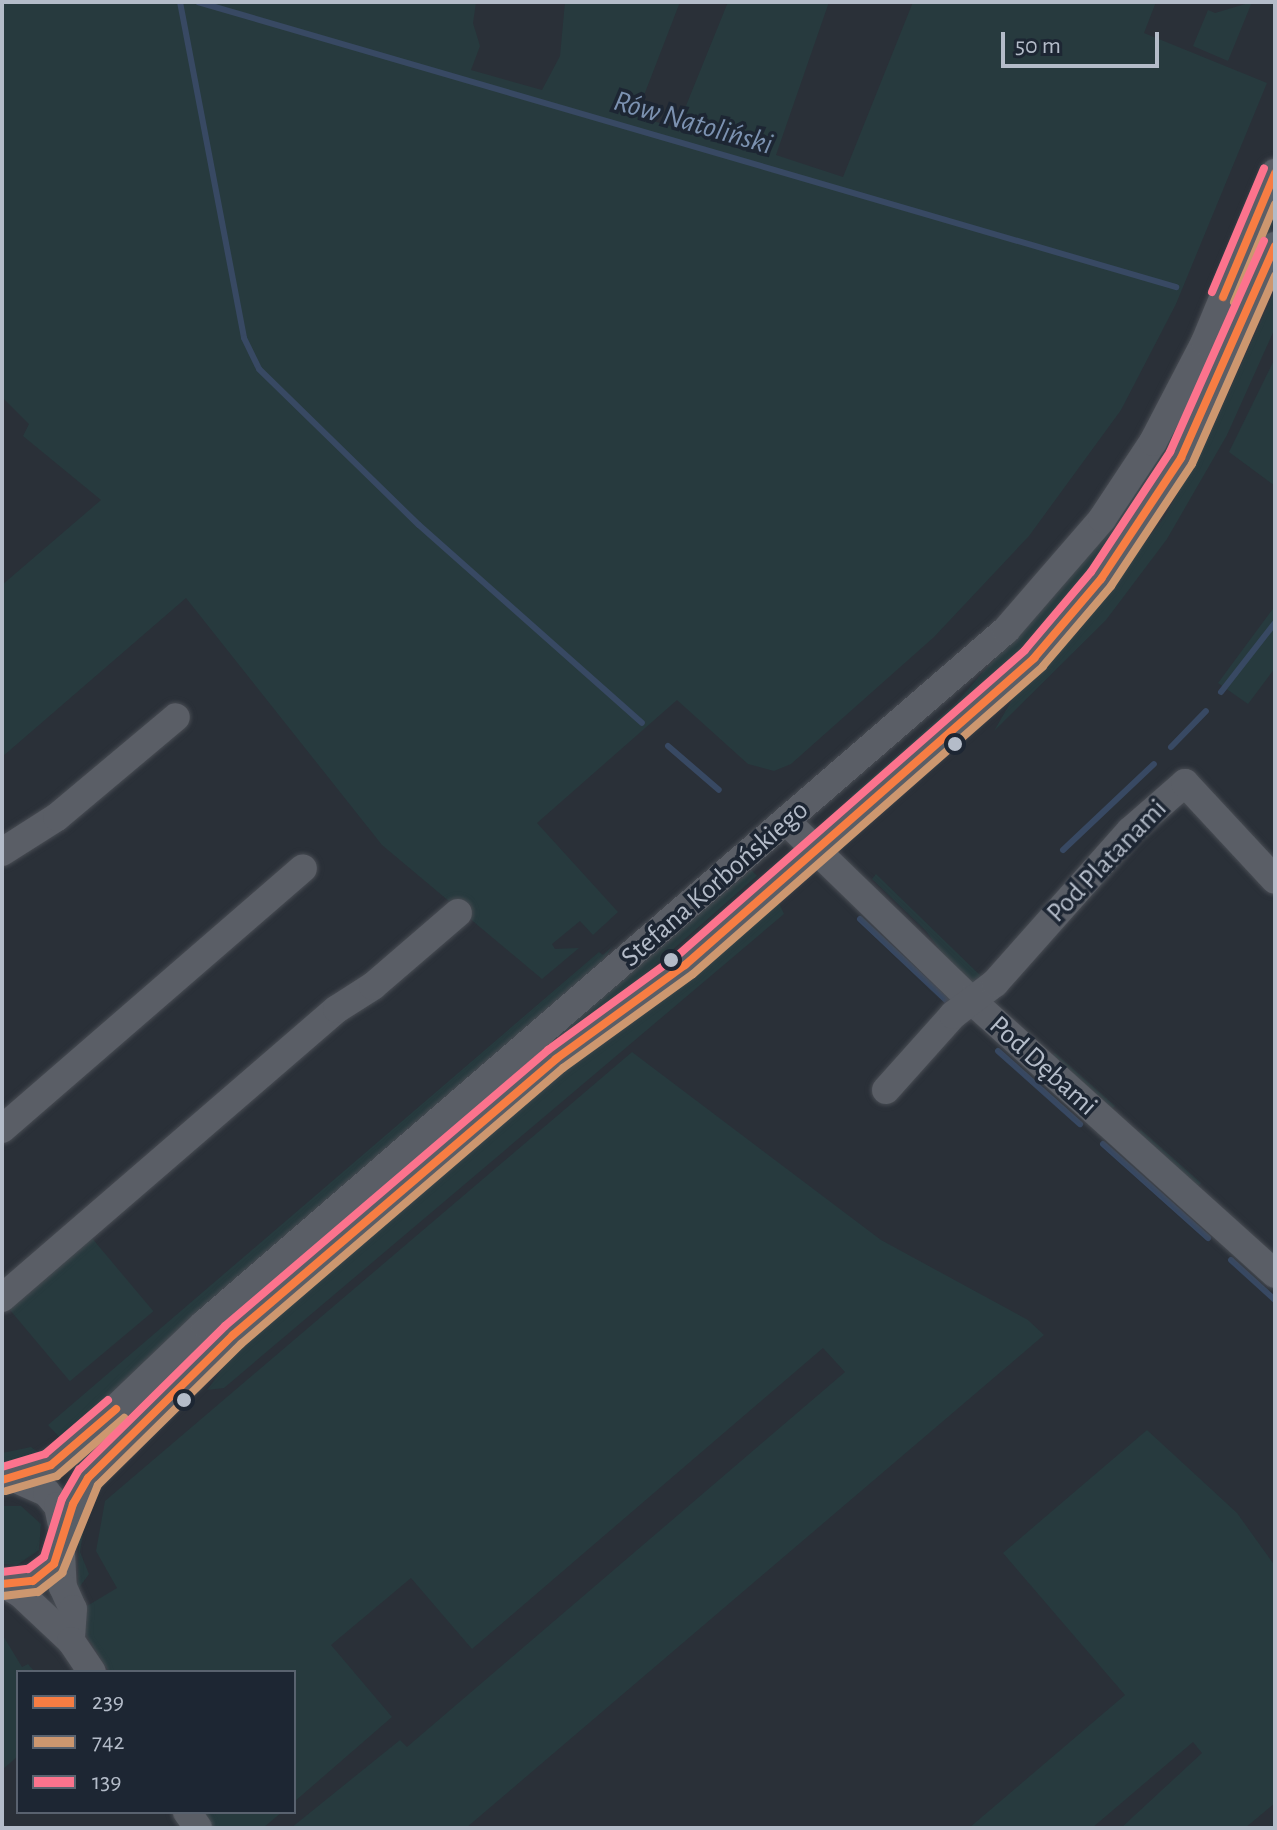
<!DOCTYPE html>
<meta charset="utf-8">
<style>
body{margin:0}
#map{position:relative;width:1277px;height:1830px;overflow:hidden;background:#2a3038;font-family:"Alegreya Sans",sans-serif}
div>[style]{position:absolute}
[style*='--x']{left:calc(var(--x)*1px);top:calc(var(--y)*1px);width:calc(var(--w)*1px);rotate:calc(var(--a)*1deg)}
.green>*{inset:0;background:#273a3e;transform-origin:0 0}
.stream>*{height:6px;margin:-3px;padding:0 3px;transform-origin:3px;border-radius:3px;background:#384963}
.roads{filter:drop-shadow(0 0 2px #484c53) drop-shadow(0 0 2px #484c53)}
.minor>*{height:28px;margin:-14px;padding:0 14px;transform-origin:14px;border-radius:14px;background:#5a5e66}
.bus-1>*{height:8px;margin:-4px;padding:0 4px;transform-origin:4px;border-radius:4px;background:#f77d43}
.bus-2>*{height:8px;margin:-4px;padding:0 4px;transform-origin:4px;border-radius:4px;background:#cd976f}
.bus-3>*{height:8px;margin:-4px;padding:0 4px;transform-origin:4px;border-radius:4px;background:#fc738d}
.dots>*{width:22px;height:22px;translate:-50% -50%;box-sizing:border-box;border:4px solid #1d2633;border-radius:50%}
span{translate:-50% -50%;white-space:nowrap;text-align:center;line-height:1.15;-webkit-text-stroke:7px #1d2633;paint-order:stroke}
.street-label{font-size:28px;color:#b4bcc9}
.water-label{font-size:30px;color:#7c92b1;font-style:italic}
.frame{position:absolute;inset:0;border:4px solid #b4bcc9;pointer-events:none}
.legend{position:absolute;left:16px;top:1670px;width:280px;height:144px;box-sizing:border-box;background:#1d2633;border:2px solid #59626f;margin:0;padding:10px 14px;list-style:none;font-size:24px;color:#b4bcc9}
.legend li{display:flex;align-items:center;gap:16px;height:40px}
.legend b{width:40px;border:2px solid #59626f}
.scale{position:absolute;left:1001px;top:32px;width:158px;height:36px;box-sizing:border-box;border:4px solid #b4bcc9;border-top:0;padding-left:10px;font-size:24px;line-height:28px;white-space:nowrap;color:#b4bcc9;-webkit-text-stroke:6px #1d2633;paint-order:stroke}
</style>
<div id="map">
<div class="green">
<i style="clip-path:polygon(2px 2px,476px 2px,473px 23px,480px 46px,471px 70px,542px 90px,560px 56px,565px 2px,680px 2px,636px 116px,677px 128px,728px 2px,829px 2px,776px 155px,843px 177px,913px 2px,1156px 2px,1144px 33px,1267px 83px,1176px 304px,1121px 410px,1029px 536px,934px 637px,791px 764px,774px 771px,748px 764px,677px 700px,537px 823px,618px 912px,593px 935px,580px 921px,552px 944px,555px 949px,579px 948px,542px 979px,382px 845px,186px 598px,2px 757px,2px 585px,101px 500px,23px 436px,29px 424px,2px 397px)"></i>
<i style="clip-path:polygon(1252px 2px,1228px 61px,1193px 46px,1208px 10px,1215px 13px)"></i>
<i style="clip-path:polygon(1275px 206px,1275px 219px,1206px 383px,1139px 507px,1045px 631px,856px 803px,851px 796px,956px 703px,1113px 524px)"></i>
<i style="clip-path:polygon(1275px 290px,1275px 328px,1227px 435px,1167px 539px,1106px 620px,994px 731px,1016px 693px,1079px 631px,1165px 516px,1203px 449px)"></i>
<i style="clip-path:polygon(1275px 358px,1275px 486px,1229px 452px)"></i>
<i style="clip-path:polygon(1275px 606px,1275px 668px,1248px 704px,1218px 683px)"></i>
<i style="clip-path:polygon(751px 870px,757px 876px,85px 1464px,80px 1459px,235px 1311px)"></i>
<i style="clip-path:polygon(876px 874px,985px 980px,974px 983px,957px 973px,926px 931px,872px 879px)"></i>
<i style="clip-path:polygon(778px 901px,784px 914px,224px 1388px,207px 1390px,237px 1349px,570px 1065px)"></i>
<i style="clip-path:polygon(613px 946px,592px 975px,65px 1443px,48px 1425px,599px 952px,603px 955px)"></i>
<i style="clip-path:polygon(632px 1052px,881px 1240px,1028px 1320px,1044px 1335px,466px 1828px,291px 1828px,400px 1740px,407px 1747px,845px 1372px,823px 1348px,472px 1649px,411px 1578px,331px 1645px,392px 1717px,294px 1802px,294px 1672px,109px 1672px,83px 1630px,87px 1606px,117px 1588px,96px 1551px,105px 1501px)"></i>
<i style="clip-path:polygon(1055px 1053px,1115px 1106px,1111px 1110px,1052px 1056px)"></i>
<i style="clip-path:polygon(1141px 1130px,1201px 1183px,1197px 1187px,1138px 1133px)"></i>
<i style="left:91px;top:1237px;width:97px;height:109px;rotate:50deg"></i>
<i style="clip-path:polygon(1147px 1430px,1237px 1513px,1275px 1566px,1275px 1803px,1245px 1828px,1121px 1828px,1202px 1753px,1193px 1742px,1092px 1828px,969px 1828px,1125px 1695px,1003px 1553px)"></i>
<i style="clip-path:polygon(31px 1447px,46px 1458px,12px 1468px,2px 1465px,2px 1453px)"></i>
<i style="clip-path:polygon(88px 1505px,80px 1552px,89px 1574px,78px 1589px,79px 1521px)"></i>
<i style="clip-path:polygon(2px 1506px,21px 1506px,41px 1524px,39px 1550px,17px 1565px,2px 1564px)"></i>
<i style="clip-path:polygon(2px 1634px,22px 1667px,28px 1664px,35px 1672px,18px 1672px,18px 1756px,2px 1770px)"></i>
<i style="clip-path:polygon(200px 1812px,282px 1812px,263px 1828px,211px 1828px)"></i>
</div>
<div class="stream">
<i style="--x:180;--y:2;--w:342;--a:79.2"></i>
<i style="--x:244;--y:338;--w:34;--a:64"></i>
<i style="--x:259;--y:369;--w:223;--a:44.3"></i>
<i style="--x:419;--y:525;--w:298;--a:41.6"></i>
<i style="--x:198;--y:2;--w:1019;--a:16.25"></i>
<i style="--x:1221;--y:692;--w:88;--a:-52"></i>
<i style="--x:668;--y:746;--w:67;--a:40.8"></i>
<i style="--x:1171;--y:747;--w:50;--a:-45.8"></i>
<i style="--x:1063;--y:850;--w:125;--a:-43.4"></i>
<i style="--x:860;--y:919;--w:120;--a:43.3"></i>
<i style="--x:998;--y:1051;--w:110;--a:41.7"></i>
<i style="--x:1103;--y:1144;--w:141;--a:41.8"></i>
<i style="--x:1231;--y:1260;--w:59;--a:42.3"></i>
</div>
<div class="roads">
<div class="minor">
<i style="--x:787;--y:822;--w:256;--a:44.1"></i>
<i style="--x:971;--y:1000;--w:409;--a:42"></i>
<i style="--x:2;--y:852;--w:65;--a:-32.5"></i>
<i style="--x:57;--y:817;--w:155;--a:-40"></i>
<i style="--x:886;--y:1090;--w:101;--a:-48.2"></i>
<i style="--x:953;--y:1015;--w:53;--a:-37.3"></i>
<i style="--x:995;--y:983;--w:203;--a:-48.4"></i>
<i style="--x:1130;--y:831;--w:73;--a:-41.1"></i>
<i style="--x:1185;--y:783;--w:132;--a:47.1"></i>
<i style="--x:2;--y:1129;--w:398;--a:-40.9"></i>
<i style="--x:2;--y:1298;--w:442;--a:-40.8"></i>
<i style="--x:337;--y:1009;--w:43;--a:-32.6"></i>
<i style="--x:373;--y:986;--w:112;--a:-40.7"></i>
<i style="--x:16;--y:1479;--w:34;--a:24"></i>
<i style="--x:47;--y:1493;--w:17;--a:50"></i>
<i style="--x:58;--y:1506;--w:30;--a:78"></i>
<i style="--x:2;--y:1480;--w:33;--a:-11"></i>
<i style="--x:34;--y:1474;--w:44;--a:-31.9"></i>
<i style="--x:71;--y:1451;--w:184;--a:-43.7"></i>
<i style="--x:204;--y:1324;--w:1061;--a:-40.87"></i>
<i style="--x:1006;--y:630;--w:147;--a:-49.1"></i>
<i style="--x:1102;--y:519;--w:92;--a:-56.5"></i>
<i style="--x:1153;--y:442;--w:113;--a:-62.5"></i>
<i style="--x:1205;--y:342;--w:183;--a:-67.5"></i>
<i style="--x:61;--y:1553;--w:34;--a:87"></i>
<i style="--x:63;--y:1587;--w:24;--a:66"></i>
<i style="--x:73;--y:1609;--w:32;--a:94"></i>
<i style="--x:2;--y:1583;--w:22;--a:30"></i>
<i style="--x:21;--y:1594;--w:69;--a:43.2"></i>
<i style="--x:71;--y:1641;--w:37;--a:56"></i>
<i style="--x:2;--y:1584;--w:31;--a:-6"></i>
<i style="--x:33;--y:1581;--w:27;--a:-39"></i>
<i style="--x:54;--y:1564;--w:63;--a:-72.4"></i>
<i style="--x:73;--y:1504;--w:30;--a:-60"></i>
<i style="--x:88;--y:1478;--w:204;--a:-44.6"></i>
<i style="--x:233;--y:1335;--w:425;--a:-40.5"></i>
<i style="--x:556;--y:1059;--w:160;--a:-36.1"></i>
<i style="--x:685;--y:965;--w:465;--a:-41.3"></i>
<i style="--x:1034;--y:658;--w:104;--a:-49.7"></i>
<i style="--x:1101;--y:579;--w:145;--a:-56.5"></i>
<i style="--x:1181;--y:458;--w:232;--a:-66.1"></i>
<i style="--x:187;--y:1812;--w:19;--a:55"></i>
</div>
</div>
<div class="bus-1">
<i style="--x:1223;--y:297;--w:134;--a:-67.2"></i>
<i style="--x:2;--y:1480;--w:51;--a:-17"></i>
<i style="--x:51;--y:1465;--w:86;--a:-40.7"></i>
<i style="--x:2;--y:1584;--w:31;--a:-6"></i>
<i style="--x:33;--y:1581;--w:27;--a:-39"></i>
<i style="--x:54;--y:1564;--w:63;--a:-72.4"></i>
<i style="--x:73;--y:1504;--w:30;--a:-60"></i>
<i style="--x:88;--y:1478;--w:204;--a:-44.6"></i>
<i style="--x:233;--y:1335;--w:425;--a:-40.5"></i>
<i style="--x:556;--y:1059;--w:160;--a:-36.1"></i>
<i style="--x:685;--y:965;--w:465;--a:-41.3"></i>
<i style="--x:1034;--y:658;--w:104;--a:-49.7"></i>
<i style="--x:1101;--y:579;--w:145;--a:-56.5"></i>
<i style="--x:1181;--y:458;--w:232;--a:-66.1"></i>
</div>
<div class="bus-2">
<i style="--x:1234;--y:302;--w:106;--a:-67.3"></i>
<i style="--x:6;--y:1491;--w:53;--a:-16.4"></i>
<i style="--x:57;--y:1476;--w:89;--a:-40.9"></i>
<i style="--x:3;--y:1596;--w:35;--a:-7"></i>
<i style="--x:38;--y:1592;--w:31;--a:-38"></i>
<i style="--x:62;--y:1573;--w:95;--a:-67.8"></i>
<i style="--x:98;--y:1485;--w:201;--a:-44.6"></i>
<i style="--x:241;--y:1344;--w:424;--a:-40.6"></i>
<i style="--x:563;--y:1068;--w:160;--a:-35.9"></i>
<i style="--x:693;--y:974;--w:466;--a:-41.3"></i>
<i style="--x:1043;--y:666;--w:105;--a:-49.6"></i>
<i style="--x:1111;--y:586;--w:146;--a:-56.4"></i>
<i style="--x:1192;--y:464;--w:206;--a:-66.2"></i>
</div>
<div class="bus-3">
<i style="--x:1212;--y:292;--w:134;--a:-67.2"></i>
<i style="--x:2;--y:1467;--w:45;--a:-16.8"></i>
<i style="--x:45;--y:1454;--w:83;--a:-40.6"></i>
<i style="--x:2;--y:1572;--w:26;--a:-7"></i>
<i style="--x:28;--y:1569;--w:20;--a:-37"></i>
<i style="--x:44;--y:1557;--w:61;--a:-72.8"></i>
<i style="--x:62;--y:1499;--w:34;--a:-60"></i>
<i style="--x:79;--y:1470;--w:205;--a:-44.6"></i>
<i style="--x:225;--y:1326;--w:425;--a:-40.5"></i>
<i style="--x:548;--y:1050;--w:160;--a:-36.1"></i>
<i style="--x:677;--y:956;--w:463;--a:-41.3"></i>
<i style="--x:1025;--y:650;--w:102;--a:-49.8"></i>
<i style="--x:1091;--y:572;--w:144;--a:-56.6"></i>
<i style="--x:1170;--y:452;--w:231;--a:-66"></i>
</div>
<div class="dots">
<i style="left:955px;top:744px;background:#b4bcc9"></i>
<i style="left:671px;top:960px;background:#b4bcc9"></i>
<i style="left:184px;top:1400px;background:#b4bcc9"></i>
</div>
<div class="street-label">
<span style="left:1107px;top:861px;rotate:-46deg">Pod Platanami</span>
<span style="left:715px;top:884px;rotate:-41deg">Stefana Korbońskiego</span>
<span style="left:1043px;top:1066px;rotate:42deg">Pod Dębami</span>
</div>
<div class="water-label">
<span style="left:693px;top:123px;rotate:16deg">Rów Natoliński</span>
</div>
<div class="frame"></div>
<ul class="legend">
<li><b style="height:10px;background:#f77d43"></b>239</li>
<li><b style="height:10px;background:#cd976f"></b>742</li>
<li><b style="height:10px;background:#fc738d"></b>139</li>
</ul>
<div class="scale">50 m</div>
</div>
